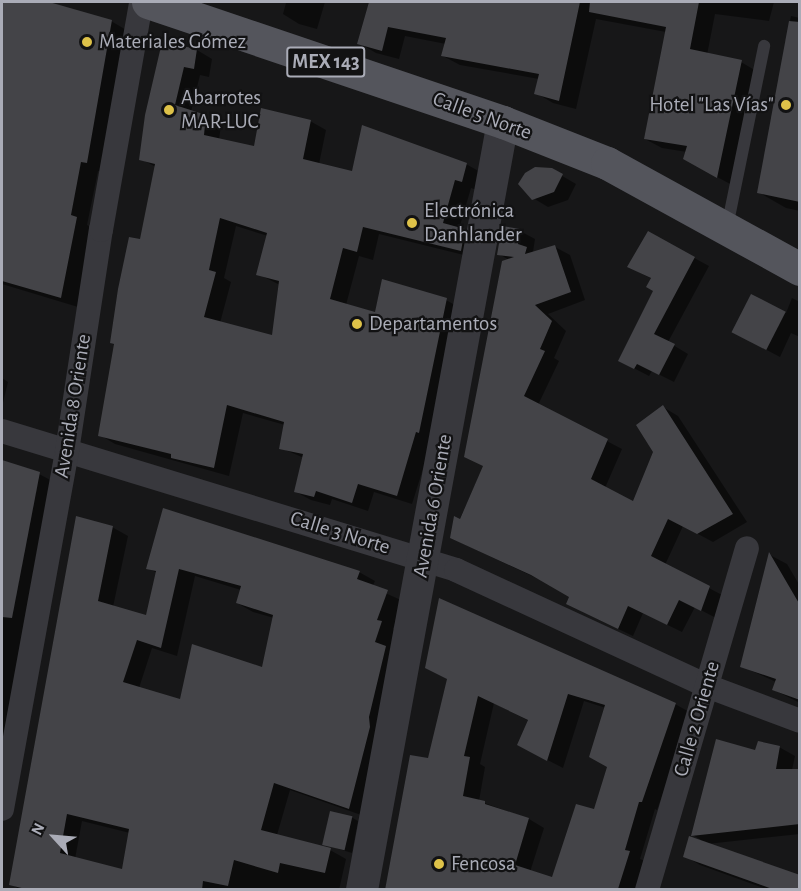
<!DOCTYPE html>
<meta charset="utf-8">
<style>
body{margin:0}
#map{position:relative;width:801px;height:891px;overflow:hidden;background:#171718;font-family:"Alegreya Sans",sans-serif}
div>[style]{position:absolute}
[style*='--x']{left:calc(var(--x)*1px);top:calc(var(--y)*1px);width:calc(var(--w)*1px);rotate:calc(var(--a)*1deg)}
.shadow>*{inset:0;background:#0007}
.building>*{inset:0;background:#444448;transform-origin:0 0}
.service>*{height:12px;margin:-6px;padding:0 6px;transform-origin:6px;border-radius:6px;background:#38383d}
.minor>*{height:24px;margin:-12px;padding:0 12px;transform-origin:12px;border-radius:12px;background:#38383d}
.tertiary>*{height:32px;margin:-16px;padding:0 16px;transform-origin:16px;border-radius:16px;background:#38383d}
.primary>*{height:33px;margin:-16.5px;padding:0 16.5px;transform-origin:16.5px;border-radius:16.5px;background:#54555c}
.dots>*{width:16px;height:16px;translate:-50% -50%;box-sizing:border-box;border:3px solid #121213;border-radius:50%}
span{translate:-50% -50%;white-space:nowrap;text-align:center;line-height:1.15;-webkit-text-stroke:4.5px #121213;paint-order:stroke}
.shield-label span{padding:2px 4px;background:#121213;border:2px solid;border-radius:4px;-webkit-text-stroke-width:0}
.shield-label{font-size:20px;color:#aaacb7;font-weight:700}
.poi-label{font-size:21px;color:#aaacb7}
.left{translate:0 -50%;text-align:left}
.right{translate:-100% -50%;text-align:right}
.street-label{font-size:21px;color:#aaacb7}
.frame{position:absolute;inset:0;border:3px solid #aaacb7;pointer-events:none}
.north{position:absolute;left:24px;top:807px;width:60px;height:60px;-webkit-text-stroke:4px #121213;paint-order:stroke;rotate:296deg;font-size:16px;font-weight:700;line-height:24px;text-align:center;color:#aaacb7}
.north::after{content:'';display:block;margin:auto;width:21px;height:27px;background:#aaacb7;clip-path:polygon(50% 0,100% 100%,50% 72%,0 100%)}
</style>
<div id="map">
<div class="shadow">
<i style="clip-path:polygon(2px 2px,42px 2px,111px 21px,128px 31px,104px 172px,98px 171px,87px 225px,93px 228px,78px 307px,2px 284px,2px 244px,10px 204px,2px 201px)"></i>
<i style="clip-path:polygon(278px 2px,325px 2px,317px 29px,299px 24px,283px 14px,286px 3px)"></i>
<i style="clip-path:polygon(371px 2px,774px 2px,769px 21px,715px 14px,707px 55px,741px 62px,758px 72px,734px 186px,702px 169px,687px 152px,662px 148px,645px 139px,666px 32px,596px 19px,576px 109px,553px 103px,536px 93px,539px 79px,460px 65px,443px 56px,446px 44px,405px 36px,399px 59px,376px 53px,359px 43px)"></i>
<i style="clip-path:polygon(791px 16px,800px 18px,800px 211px,786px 208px,758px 192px)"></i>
<i style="clip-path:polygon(evenodd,164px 43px,197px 50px,212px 59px,209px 77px,200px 75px,191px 112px,221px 125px,219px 140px,255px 148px,310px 121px,326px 130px,319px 164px,353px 173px,466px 164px,482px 173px,477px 190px,471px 188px,459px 229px,480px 239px,476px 258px,379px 234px,373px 260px,359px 256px,346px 305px,376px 313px,446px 300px,462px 309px,432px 440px,412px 504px,374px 492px,368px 511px,332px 499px,330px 505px,311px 500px,296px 492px,304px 458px,281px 448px,285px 425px,243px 413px,229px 476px,115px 444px,100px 435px,115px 345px,111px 343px,141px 241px,156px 167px,141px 159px,164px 43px,236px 226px,268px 236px,258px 274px,280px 285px,273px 337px,220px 323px,231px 282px,224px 278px,236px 226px)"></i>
<i style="clip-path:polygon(552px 170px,576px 184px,568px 200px,548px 207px,533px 198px)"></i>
<i style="clip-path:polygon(503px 228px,520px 231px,535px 239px,533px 252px,555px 247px,570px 255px,585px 300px,548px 314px,566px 331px,554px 358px,559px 361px,538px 405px,622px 449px,605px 488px,634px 503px,655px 452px,663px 407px,678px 416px,747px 522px,713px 542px,683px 526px,665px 565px,724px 596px,716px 618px,695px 607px,682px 632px,643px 613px,633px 636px,583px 612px,571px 596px,547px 583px,451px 538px,484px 466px,509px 260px,499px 254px)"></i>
<i style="clip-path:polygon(648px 233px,709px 266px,668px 342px,688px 354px,674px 382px,652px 371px,649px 376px,620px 361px,654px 291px,652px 279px,629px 267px)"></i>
<i style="clip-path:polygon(752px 296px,786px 313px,792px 298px,800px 302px,800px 337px,791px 333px,780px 357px,746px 339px)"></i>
<i style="clip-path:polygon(2px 378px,8px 382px,2px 407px)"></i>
<i style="clip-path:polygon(2px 462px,39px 474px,56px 483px,2px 747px)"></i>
<i style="clip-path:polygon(evenodd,112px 527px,128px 536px,113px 607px,147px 616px,157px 573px,148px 568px,359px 572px,375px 581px,372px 587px,403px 601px,393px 629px,396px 631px,364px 816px,290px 790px,277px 835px,330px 850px,346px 859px,339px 890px,21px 890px,11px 884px,112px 527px,195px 576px,241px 590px,237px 603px,253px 612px,274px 618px,263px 669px,181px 701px,139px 688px,152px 648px,177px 656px,195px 576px,112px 527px,82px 821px,130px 833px,123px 871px,75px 859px,82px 821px)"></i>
<i style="clip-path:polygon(770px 555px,787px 564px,800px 586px,800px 703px,774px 690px,776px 682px,741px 666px)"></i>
<i style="clip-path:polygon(evenodd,448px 679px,675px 704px,691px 713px,657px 810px,655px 809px,640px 859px,645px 861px,635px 890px,386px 890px,429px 760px,448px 679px,584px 701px,606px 708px,609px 767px,595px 811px,553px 879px,530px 872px,544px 828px,529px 819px,479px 801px,485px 767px,480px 764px,494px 703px,529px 721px,534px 753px,563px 768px,584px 701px)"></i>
<i style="clip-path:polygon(779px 747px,795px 756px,792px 770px,800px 770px,800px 834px,707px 844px,800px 890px,769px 890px,700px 865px,685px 856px,701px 840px,693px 835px,756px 752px)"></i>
<i style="clip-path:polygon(351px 817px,358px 821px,352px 853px,323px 844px)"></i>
</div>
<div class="building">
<i style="clip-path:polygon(2px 2px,49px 2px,112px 20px,87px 163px,81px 162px,71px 215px,77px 217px,61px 298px,2px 281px)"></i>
<i style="clip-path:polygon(369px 2px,580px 2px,559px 101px,534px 94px,539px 74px,441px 56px,446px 38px,388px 27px,382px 51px,357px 44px)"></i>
<i style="clip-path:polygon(590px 2px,699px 2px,690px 49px,742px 60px,717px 178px,683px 159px,687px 146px,644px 139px,666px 27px,589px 12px)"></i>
<i style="clip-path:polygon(789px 21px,800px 22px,800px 202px,757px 193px)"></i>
<i style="clip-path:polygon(evenodd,162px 42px,197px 49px,194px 69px,184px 67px,175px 105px,206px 115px,204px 135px,254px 146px,261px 108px,311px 120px,303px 159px,352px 171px,362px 125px,467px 163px,462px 182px,455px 180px,443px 223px,465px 229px,461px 251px,363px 227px,357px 252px,343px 248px,330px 299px,375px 312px,382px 279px,447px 298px,419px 433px,416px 432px,397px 496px,358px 484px,352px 503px,316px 491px,314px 497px,294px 492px,303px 454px,279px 449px,284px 422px,227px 405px,214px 468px,171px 458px,171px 454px,98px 436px,114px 344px,110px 343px,118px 289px,129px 237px,140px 239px,155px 164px,139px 160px,145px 115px,162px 42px,220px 218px,267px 233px,256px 275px,279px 281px,272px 335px,204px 317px,216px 272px,209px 270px,220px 218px)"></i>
<i style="clip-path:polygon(535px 167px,552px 168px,563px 174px,554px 192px,532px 200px,518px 184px,525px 173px)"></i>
<i style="clip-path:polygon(502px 226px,520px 229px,518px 244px,527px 247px,525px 254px,555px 245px,571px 292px,535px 305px,552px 321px,540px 349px,545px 351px,524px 396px,608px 439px,591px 479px,633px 501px,653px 452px,636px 425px,663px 405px,733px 514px,697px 534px,668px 519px,651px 556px,710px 586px,701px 611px,679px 600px,667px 625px,628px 606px,618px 629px,566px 604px,569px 597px,531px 575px,450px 538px,454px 516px,460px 519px,483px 466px,464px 457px,502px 261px,514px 257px,497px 255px)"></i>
<i style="clip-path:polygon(648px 231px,695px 257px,654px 334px,675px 344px,659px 375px,637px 364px,634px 369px,618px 361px,653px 291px,646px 287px,651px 278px,627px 267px)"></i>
<i style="left:751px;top:294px;width:39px;height:43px;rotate:27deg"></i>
<i style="clip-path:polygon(2px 460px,40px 472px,12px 618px,2px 617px)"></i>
<i style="clip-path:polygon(evenodd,163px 508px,360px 571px,357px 579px,388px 590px,377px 620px,382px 621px,375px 642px,386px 646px,369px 717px,370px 727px,349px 809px,274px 783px,261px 830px,331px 848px,325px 873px,280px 863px,278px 873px,234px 860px,228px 886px,203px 881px,202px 890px,30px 890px,9px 885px,76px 516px,113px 526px,98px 601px,146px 615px,156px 571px,146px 569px,163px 508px,179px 569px,241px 586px,236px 603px,273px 615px,262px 667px,192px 644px,180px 699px,123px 682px,137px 640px,161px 648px,179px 569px,163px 508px,67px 814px,129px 829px,122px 869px,60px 853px,67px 814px)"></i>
<i style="clip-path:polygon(769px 552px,800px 605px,800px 700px,772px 690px,776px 679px,740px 667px)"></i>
<i style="clip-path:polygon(evenodd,439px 598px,676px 703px,642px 802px,639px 802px,625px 850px,630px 851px,618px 889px,385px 890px,410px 755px,428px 758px,447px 679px,425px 668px,439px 598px,568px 694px,605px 705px,589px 757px,607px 767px,594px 809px,576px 804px,552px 877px,515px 865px,529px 818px,485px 804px,485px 801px,463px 796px,470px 757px,464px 756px,478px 696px,528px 720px,517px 745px,547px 761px,568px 694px)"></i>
<i style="clip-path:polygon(716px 739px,755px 750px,758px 741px,780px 746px,776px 769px,800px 769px,800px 824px,691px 836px)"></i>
<i style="left:330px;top:811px;width:23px;height:35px;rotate:13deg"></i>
<i style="clip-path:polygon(689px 836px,800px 875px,800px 890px,775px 890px,683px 857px)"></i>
</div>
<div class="service">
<i style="--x:727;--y:227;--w:185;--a:-78.4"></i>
</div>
<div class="minor">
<i style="--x:2;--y:431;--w:475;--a:17"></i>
<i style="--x:456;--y:570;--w:277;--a:24.8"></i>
<i style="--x:707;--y:686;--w:99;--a:20.6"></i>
<i style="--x:2;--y:809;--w:364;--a:-79.7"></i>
<i style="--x:67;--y:451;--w:224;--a:-81.3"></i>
<i style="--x:101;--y:230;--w:231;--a:-80"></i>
<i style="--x:647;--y:890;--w:356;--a:-73.7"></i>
</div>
<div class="tertiary">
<i style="--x:362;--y:890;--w:781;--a:-79.6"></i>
</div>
<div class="primary">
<i style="--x:148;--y:2;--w:375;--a:18.7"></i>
<i style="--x:503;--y:122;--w:112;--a:21.5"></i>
<i style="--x:607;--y:163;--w:220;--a:28.8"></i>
</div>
<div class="dots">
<i style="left:87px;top:42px;background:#dec249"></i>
<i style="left:786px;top:105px;background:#dec249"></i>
<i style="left:169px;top:110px;background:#dec249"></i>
<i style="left:412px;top:223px;background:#dec249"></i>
<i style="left:357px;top:324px;background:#dec249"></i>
<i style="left:439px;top:864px;background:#dec249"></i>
</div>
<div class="shield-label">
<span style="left:326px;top:62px">MEX 143</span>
</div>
<div class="poi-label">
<span class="left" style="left:99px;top:42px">Materiales Gómez</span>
<span class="left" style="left:181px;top:110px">Abarrotes<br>MAR-LUC</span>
<span class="right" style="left:774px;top:105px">Hotel "Las Vías"</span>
<span class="left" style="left:424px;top:223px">Electrónica<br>Danhlander</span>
<span class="left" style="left:369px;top:324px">Departamentos</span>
<span class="left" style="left:451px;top:864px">Fencosa</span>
</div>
<div class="street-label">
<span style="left:482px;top:116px;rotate:20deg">Calle 5 Norte</span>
<span style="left:73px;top:406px;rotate:-81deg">Avenida 8 Oriente</span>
<span style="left:433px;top:506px;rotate:-80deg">Avenida 6 Oriente</span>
<span style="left:340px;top:533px;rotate:17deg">Calle 3 Norte</span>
<span style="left:697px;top:719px;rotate:-74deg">Calle 2 Oriente</span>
</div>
<div class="frame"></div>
<div class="north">N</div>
</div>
